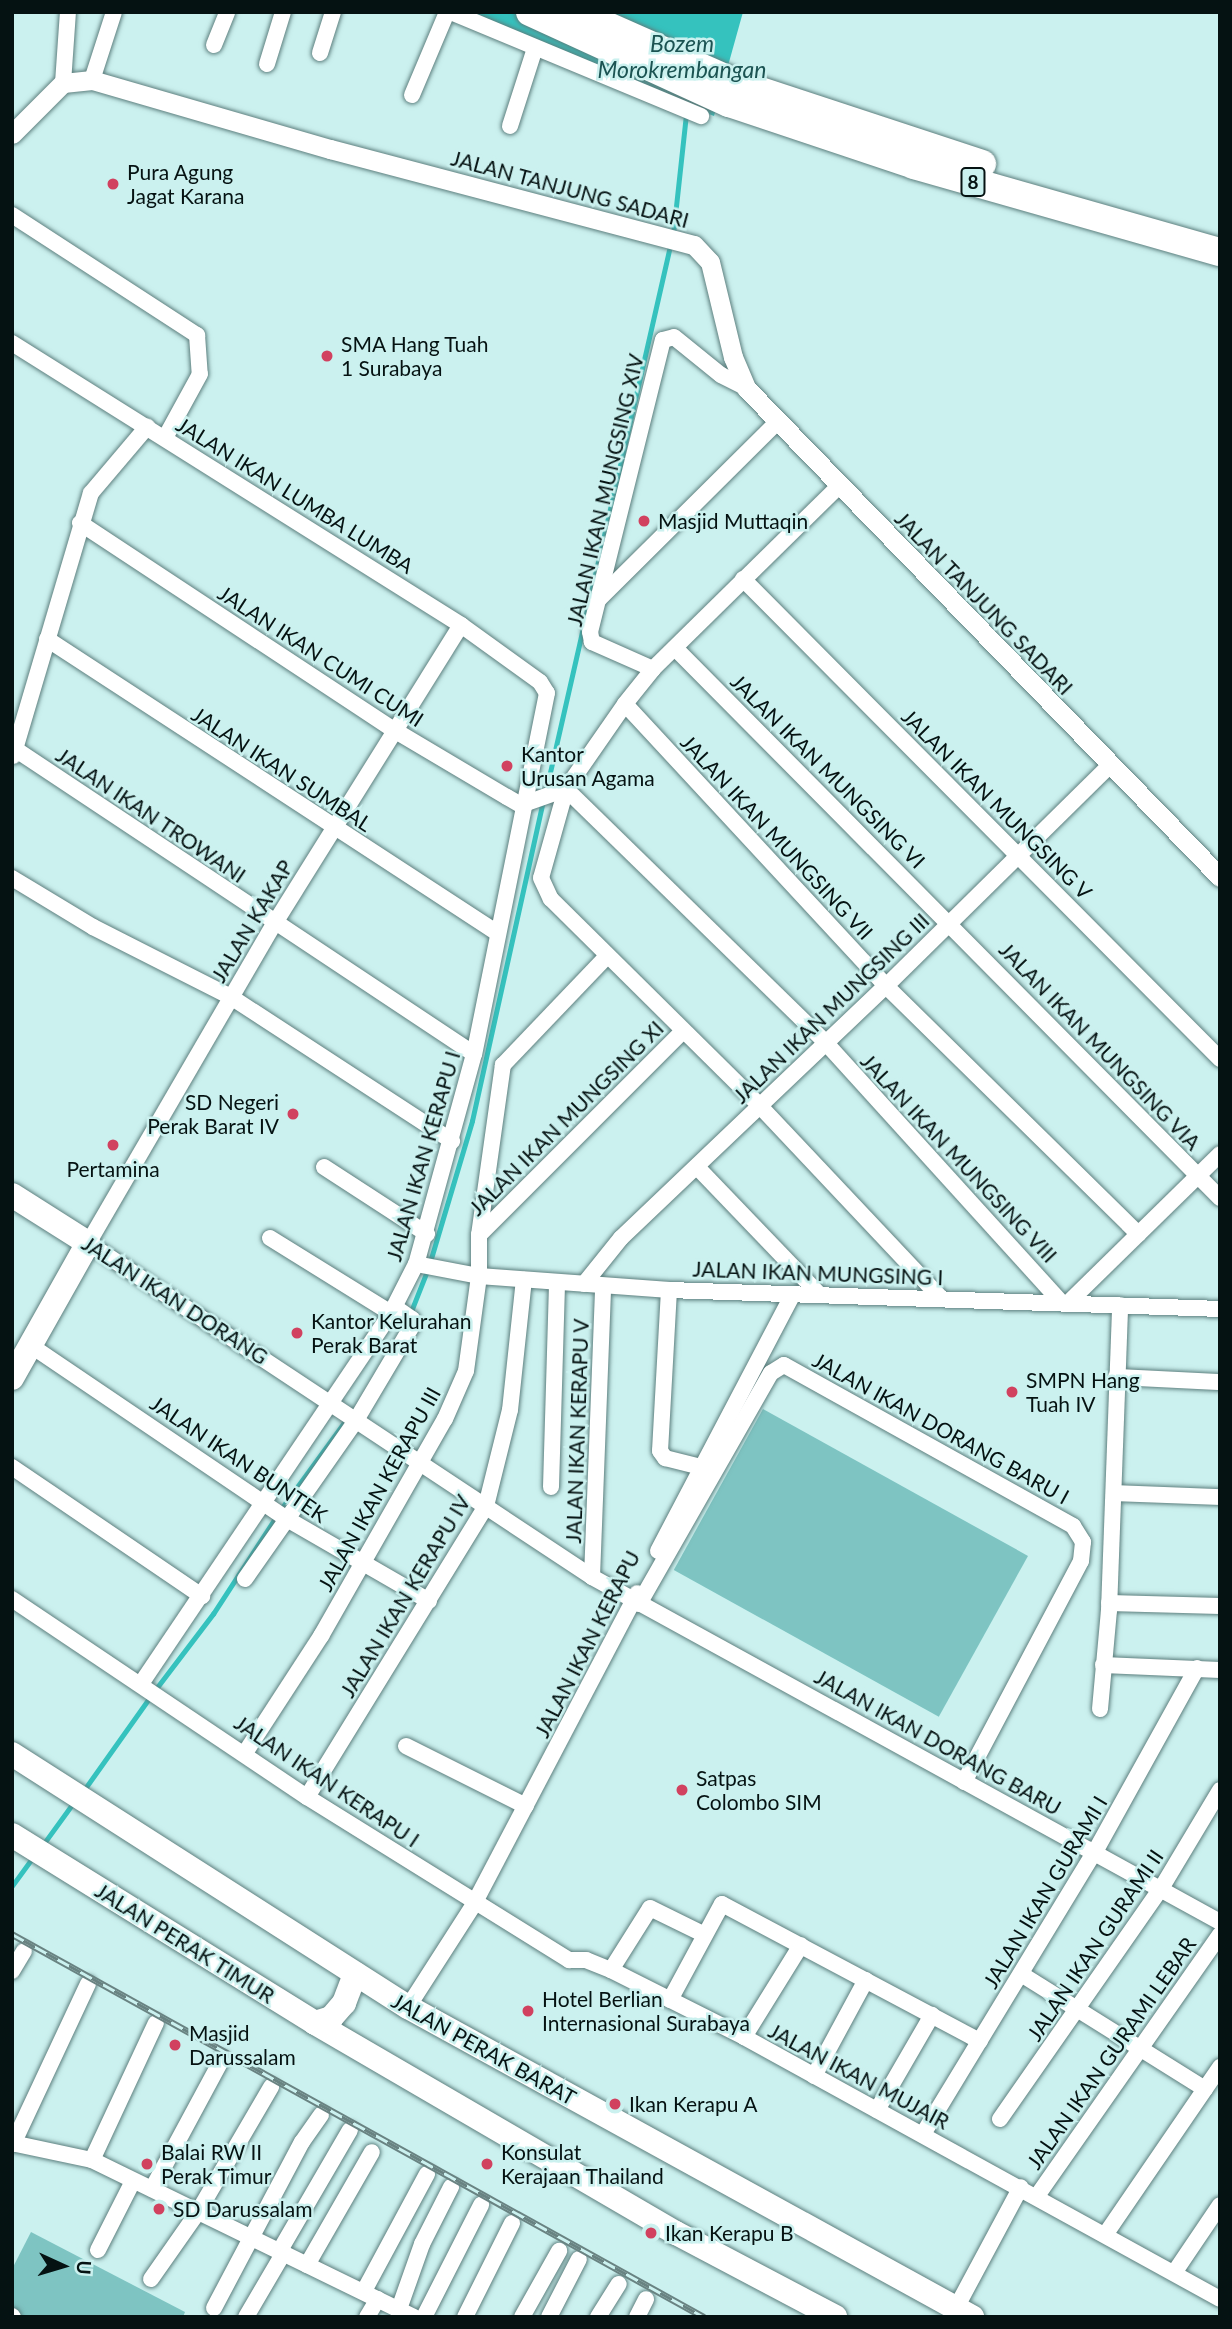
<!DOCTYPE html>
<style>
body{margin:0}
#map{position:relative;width:1232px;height:2329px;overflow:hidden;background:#cbf1ef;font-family:Lato,sans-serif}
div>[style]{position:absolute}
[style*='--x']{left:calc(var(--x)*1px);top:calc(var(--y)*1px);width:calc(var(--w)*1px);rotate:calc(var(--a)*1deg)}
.green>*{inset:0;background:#7ec4c2;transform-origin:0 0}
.water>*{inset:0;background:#35c2be}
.stream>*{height:4.5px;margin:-2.25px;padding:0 2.25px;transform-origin:2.25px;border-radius:2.25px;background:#35c2be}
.roads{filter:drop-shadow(0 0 2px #5d7f7e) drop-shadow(0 0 2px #5d7f7e)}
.minor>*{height:16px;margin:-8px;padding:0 8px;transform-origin:8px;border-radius:8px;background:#fff}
.tertiary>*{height:19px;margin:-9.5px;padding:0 9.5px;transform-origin:9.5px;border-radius:9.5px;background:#fff}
.trunk>*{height:24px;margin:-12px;padding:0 12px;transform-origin:12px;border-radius:12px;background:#fff}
.motorway>*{height:28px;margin:-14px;padding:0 14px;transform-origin:14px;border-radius:14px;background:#fff}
.rail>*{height:7px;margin-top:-3.5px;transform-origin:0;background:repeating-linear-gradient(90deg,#cbf1ef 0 13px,#698382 0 26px);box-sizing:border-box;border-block:2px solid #698382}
.dots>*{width:19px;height:19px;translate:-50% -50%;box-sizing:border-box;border:4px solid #cbf1ef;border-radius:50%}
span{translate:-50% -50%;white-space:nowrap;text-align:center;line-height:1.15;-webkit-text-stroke:5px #cbf1ef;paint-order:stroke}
.shield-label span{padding:2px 5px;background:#cbf1ef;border:2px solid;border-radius:5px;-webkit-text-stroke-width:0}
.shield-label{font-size:19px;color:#051212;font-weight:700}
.poi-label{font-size:21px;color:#051212}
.left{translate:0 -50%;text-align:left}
.right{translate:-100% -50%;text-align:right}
.street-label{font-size:21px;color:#051212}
.water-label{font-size:23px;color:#1b5352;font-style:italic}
.frame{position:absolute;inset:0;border:14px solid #051212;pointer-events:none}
.north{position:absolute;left:28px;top:2231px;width:70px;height:70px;-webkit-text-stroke:5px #cbf1ef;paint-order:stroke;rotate:94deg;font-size:19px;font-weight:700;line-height:28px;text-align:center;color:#051212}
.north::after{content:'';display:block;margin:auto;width:24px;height:32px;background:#051212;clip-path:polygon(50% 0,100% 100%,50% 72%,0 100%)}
</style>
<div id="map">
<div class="green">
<i style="left:763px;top:1409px;width:303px;height:184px;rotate:29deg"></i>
<i style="clip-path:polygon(31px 2232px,185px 2312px,183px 2317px,21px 2317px,12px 2311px,12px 2269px)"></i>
</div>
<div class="water">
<i style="clip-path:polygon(457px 12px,743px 12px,714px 116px)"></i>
</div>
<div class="stream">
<i style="--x:673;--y:234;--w:121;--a:-83.8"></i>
<i style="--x:546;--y:790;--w:558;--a:-77.16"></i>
<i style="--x:430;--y:1262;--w:147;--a:-73.4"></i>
<i style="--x:472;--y:1121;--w:327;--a:-77.5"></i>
<i style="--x:410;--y:1314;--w:46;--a:-68.4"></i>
<i style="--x:281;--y:1509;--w:110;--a:-53.9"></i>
<i style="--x:155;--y:1690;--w:96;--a:-52.7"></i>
<i style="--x:213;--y:1614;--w:116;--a:-57"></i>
<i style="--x:84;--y:1790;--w:114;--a:-54.6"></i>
<i style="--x:42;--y:1846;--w:54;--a:-54"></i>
<i style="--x:12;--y:1886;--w:34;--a:-54"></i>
</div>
<div class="roads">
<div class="minor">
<i style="--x:451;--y:12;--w:271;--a:22.6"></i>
<i style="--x:214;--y:45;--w:35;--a:-68"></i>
<i style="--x:320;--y:53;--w:43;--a:-72.4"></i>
<i style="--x:267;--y:64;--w:54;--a:-72.9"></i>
<i style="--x:92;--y:80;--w:71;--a:-72.1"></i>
<i style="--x:63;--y:83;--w:71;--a:-86"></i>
<i style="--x:412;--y:95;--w:90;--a:-67.1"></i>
<i style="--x:510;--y:126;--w:82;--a:-72.2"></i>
<i style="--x:12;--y:215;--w:221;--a:33"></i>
<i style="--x:197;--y:335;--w:39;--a:86"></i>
<i style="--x:200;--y:374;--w:73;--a:118.7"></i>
<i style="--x:12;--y:343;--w:530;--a:32.13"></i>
<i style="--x:461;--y:625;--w:97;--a:35.8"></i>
<i style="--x:540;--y:682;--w:13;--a:58"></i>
<i style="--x:547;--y:693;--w:368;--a:101.4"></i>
<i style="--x:474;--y:1054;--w:218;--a:105.4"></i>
<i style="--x:416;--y:1264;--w:55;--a:117"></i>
<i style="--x:391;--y:1313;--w:447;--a:124"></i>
<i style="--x:838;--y:487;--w:260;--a:135.5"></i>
<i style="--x:653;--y:669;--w:45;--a:128.7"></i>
<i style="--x:625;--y:704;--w:103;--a:124.8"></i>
<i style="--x:566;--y:789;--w:92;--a:105.7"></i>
<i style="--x:541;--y:878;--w:23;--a:65"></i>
<i style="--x:551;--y:899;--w:293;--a:44.7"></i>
<i style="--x:759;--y:1105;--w:264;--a:46.7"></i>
<i style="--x:80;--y:523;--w:376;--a:33.4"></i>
<i style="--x:394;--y:730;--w:131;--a:30.7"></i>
<i style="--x:507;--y:797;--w:16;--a:30"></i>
<i style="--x:521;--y:805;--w:48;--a:-19.6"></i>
<i style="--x:566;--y:789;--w:363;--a:44.3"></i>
<i style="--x:826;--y:1043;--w:350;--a:47.8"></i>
<i style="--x:743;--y:579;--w:677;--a:45.18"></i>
<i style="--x:599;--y:599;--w:250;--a:-44.8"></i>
<i style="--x:461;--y:625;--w:353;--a:122"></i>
<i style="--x:274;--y:924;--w:369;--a:120.2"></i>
<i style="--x:88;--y:1243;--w:605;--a:33.53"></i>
<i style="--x:592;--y:1577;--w:717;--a:28.78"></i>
<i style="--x:47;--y:639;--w:536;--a:33.13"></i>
<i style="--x:676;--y:649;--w:773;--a:45.26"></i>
<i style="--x:653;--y:669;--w:67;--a:-156.1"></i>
<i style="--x:592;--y:642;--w:10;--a:-101"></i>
<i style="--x:590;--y:632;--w:301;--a:-76"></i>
<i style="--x:663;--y:340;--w:11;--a:-15"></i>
<i style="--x:674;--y:337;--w:60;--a:39"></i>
<i style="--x:721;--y:375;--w:28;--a:27"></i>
<i style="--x:625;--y:704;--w:384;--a:47.2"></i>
<i style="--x:886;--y:986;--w:354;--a:44.5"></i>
<i style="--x:15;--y:749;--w:551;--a:33.6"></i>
<i style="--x:13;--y:756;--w:274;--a:-73.5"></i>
<i style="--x:91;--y:493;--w:87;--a:-49.7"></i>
<i style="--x:12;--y:878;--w:95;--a:31.2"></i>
<i style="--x:93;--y:927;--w:155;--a:26.9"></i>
<i style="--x:231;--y:997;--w:264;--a:33.1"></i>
<i style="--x:324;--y:1167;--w:123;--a:33"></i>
<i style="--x:698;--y:1168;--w:175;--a:46.2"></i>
<i style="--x:479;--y:1235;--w:288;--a:-45"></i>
<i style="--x:270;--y:1238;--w:142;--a:31.8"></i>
<i style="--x:416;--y:1264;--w:64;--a:10.8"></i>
<i style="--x:479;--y:1276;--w:191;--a:4.2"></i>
<i style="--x:669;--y:1290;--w:551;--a:1.97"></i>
<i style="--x:584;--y:1284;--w:59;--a:-51.2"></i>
<i style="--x:621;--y:1238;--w:366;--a:-43.6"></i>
<i style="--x:886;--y:986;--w:315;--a:-44.6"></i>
<i style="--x:669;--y:1290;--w:161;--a:93.2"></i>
<i style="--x:660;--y:1451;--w:9;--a:54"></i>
<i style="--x:665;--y:1458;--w:36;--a:14"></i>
<i style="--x:1069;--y:1302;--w:211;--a:-44.4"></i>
<i style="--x:30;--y:1345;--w:310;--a:34.1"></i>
<i style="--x:287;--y:1519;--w:164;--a:30"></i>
<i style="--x:1116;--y:1377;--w:104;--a:2.8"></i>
<i style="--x:12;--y:1467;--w:230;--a:34.2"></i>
<i style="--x:551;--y:1487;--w:204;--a:-88.3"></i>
<i style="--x:1114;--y:1493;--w:106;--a:2.2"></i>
<i style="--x:658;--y:1551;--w:290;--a:-62.3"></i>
<i style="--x:592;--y:1577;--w:291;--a:-87.8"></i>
<i style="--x:245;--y:1579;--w:192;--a:-55"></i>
<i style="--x:355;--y:1422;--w:112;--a:-59.3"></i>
<i style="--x:412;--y:1326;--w:7;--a:-90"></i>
<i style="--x:412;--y:1319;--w:21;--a:-145"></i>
<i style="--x:12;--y:1599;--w:355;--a:33.9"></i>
<i style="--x:307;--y:1797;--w:309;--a:31.9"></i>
<i style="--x:569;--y:1960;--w:17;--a:0"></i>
<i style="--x:586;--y:1960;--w:27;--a:22"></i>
<i style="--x:611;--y:1970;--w:149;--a:26.7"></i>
<i style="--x:744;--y:2037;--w:543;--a:28.83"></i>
<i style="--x:1109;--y:1603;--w:111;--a:1.5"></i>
<i style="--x:639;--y:1604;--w:266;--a:-60.3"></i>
<i style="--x:771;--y:1373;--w:15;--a:-32"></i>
<i style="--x:784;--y:1365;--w:331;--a:29.1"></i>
<i style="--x:1073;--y:1526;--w:19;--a:58"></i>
<i style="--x:1083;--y:1542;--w:19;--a:96"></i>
<i style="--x:1081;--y:1561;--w:250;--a:117.9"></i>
<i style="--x:1103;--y:1665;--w:117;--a:2.4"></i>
<i style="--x:1100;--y:1709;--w:99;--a:-84.8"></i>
<i style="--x:1109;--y:1610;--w:305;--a:-87.9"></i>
<i style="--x:406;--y:1746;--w:134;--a:26.6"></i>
<i style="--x:245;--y:1753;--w:140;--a:-57"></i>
<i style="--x:321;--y:1636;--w:250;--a:-60.3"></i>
<i style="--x:445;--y:1419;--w:52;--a:-66.4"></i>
<i style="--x:466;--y:1371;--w:96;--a:-82.2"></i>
<i style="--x:479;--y:1276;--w:41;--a:-90"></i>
<i style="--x:479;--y:1235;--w:172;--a:-82"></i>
<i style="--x:503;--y:1065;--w:151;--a:-46.3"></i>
<i style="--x:307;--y:1797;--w:342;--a:-58.4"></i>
<i style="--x:486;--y:1506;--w:99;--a:-76"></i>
<i style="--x:510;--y:1410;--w:131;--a:-83.9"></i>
<i style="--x:611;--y:1970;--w:73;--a:-57.8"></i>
<i style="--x:650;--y:1908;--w:61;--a:26.1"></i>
<i style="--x:12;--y:1971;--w:23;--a:-59"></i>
<i style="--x:1021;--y:1974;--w:217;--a:32"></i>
<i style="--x:670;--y:2000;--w:109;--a:-61.6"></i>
<i style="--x:722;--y:1904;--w:292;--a:28"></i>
<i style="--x:408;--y:2007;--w:122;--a:-57.3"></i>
<i style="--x:474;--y:1904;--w:351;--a:-62.3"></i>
<i style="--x:744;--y:2037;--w:108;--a:-58.2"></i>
<i style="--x:814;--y:2076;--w:109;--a:-61.6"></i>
<i style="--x:877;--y:2110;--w:110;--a:-59.9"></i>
<i style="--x:1000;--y:2119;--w:283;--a:-55.1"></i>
<i style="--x:1162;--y:1887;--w:113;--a:-59.1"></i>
<i style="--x:923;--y:2134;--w:333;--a:-58.7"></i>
<i style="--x:1096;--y:1850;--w:208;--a:-61"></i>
<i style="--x:12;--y:2143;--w:82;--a:12"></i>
<i style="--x:92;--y:2160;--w:358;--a:26"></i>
<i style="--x:13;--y:2144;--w:177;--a:-64.9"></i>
<i style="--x:92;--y:2160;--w:151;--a:-65"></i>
<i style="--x:152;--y:2189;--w:148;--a:-61.7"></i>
<i style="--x:1037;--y:2196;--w:319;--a:-55"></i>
<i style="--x:1105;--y:2235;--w:204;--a:-55.6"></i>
<i style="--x:98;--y:2250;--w:77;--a:-63.1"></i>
<i style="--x:279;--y:2252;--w:141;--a:-59.8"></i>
<i style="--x:307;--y:2265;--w:130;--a:-60.1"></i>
<i style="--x:1174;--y:2273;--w:82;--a:-55.9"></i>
<i style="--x:151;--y:2279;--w:82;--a:-55"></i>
<i style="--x:198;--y:2212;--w:145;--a:-59.7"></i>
<i style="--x:364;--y:2291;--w:133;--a:-61.7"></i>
<i style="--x:214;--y:2308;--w:188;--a:-62.1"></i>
<i style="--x:302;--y:2142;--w:33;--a:-55"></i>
<i style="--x:956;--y:2308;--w:137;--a:-61.8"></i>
<i style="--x:399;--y:2309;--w:69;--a:-70.5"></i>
<i style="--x:422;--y:2244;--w:64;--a:-63"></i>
<i style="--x:12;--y:2316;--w:1;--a:45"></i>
<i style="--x:246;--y:2317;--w:73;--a:-59.6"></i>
<i style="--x:367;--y:2317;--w:21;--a:-59"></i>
<i style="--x:424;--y:2317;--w:126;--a:-63"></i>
<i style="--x:465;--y:2317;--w:105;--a:-63.4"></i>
<i style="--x:522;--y:2317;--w:76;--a:-60.7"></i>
<i style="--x:549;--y:2317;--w:65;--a:-62.7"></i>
<i style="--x:598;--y:2317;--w:39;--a:-58"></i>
<i style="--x:637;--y:2317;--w:20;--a:-63"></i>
</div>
<div class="tertiary">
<i style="--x:12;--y:134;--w:72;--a:-45"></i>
<i style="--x:63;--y:83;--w:29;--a:-6"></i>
<i style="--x:92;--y:80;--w:248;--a:16.2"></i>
<i style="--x:330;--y:149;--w:376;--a:14.8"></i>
<i style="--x:694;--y:245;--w:23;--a:47"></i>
<i style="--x:710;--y:262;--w:98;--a:76.4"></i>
<i style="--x:733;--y:357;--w:34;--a:67"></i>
<i style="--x:746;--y:388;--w:681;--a:45.89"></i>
</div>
<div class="trunk">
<i style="--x:12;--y:1195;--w:90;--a:32.3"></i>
<i style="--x:88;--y:1243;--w:155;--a:119.4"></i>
<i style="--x:12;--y:1754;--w:470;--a:32.6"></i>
<i style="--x:408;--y:2007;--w:644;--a:28.8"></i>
<i style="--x:12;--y:1835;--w:357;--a:31.8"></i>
<i style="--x:315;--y:2023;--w:418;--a:30.2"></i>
<i style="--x:676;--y:2233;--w:180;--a:27.8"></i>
<i style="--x:315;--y:2023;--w:17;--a:-17"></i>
<i style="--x:331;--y:2018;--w:20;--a:-49"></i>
<i style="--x:344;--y:2003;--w:31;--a:-69"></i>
</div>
<div class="motorway">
<i style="--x:530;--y:12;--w:219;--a:24.6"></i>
<i style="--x:729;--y:103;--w:195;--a:18.5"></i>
<i style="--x:914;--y:165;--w:318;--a:15.9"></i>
<i style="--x:576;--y:12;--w:175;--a:23.9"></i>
<i style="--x:736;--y:83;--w:259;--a:18.2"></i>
</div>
</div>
<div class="rail">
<i style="--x:12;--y:1934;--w:791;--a:28.96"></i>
</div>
<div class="dots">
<i style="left:113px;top:184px;background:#d1415f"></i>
<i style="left:327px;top:356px;background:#d1415f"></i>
<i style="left:644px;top:521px;background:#d1415f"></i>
<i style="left:507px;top:766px;background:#d1415f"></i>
<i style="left:293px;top:1114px;background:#d1415f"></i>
<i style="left:113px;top:1145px;background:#d1415f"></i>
<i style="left:297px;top:1333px;background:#d1415f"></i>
<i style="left:1012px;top:1392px;background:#d1415f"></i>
<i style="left:682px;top:1790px;background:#d1415f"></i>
<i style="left:528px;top:2011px;background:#d1415f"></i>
<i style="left:175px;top:2045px;background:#d1415f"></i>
<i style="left:615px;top:2104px;background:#d1415f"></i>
<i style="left:147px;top:2164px;background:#d1415f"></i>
<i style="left:487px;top:2164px;background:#d1415f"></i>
<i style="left:159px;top:2209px;background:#d1415f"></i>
<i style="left:651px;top:2233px;background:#d1415f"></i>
</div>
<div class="shield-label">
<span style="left:973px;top:182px">8</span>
</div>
<div class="poi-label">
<span class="left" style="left:127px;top:184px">Pura Agung<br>Jagat Karana</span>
<span class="left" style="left:341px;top:356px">SMA Hang Tuah<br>1 Surabaya</span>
<span class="left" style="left:658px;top:521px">Masjid Muttaqin</span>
<span class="left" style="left:521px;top:766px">Kantor<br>Urusan Agama</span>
<span class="right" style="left:279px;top:1114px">SD Negeri<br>Perak Barat IV</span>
<span style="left:113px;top:1169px">Pertamina</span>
<span class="left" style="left:311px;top:1333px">Kantor Kelurahan<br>Perak Barat</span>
<span class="left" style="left:1026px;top:1392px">SMPN Hang<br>Tuah IV</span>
<span class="left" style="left:696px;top:1790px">Satpas<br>Colombo SIM</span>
<span class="left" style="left:542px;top:2011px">Hotel Berlian<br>Internasional Surabaya</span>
<span class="left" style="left:189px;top:2045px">Masjid<br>Darussalam</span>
<span class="left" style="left:629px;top:2104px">Ikan Kerapu A</span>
<span class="left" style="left:161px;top:2164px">Balai RW II<br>Perak Timur</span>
<span class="left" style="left:501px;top:2164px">Konsulat<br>Kerajaan Thailand</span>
<span class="left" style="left:173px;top:2209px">SD Darussalam</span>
<span class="left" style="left:665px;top:2233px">Ikan Kerapu B</span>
</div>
<div class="street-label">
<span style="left:570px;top:189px;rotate:15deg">JALAN TANJUNG SADARI</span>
<span style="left:605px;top:490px;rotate:-77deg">JALAN IKAN MUNGSING XIV</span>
<span style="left:295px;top:495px;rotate:32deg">JALAN IKAN LUMBA LUMBA</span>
<span style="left:984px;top:603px;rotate:46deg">JALAN TANJUNG SADARI</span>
<span style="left:321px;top:656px;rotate:33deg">JALAN IKAN CUMI CUMI</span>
<span style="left:282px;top:769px;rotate:33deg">JALAN IKAN SUMBAL</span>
<span style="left:828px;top:771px;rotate:45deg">JALAN IKAN MUNGSING VI</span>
<span style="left:997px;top:804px;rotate:45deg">JALAN IKAN MUNGSING V</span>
<span style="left:151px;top:815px;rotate:34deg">JALAN IKAN TROWANI</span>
<span style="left:777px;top:837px;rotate:47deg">JALAN IKAN MUNGSING VII</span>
<span style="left:252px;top:921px;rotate:-59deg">JALAN KAKAP</span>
<span style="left:831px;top:1008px;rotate:-44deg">JALAN IKAN MUNGSING III</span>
<span style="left:1100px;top:1046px;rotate:46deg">JALAN IKAN MUNGSING VIA</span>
<span style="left:566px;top:1118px;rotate:-45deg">JALAN IKAN MUNGSING XI</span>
<span style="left:423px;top:1156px;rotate:-74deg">JALAN IKAN KERAPU I</span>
<span style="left:959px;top:1158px;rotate:47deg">JALAN IKAN MUNGSING VIII</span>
<span style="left:818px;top:1273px;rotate:2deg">JALAN IKAN MUNGSING I</span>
<span style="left:175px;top:1300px;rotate:33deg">JALAN IKAN DORANG</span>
<span style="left:941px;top:1428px;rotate:29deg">JALAN IKAN DORANG BARU I</span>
<span style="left:577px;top:1431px;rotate:-88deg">JALAN IKAN KERAPU V</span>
<span style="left:239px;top:1459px;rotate:34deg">JALAN IKAN BUNTEK</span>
<span style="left:379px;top:1489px;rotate:-61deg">JALAN IKAN KERAPU III</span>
<span style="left:405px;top:1596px;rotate:-59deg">JALAN IKAN KERAPU IV</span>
<span style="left:587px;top:1644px;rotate:-63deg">JALAN IKAN KERAPU</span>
<span style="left:938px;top:1742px;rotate:29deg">JALAN IKAN DORANG BARU</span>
<span style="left:327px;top:1781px;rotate:34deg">JALAN IKAN KERAPU I</span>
<span style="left:1045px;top:1892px;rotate:-59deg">JALAN IKAN GURAMI I</span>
<span style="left:185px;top:1943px;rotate:32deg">JALAN PERAK TIMUR</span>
<span style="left:1095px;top:1945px;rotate:-56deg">JALAN IKAN GURAMI II</span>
<span style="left:484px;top:2049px;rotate:29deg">JALAN PERAK BARAT</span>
<span style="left:1111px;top:2053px;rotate:-55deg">JALAN IKAN GURAMI LEBAR</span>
<span style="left:859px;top:2076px;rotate:28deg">JALAN IKAN MUJAIR</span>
</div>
<div class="water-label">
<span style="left:682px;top:56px">Bozem<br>Morokrembangan</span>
</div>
<div class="frame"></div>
<div class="north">U</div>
</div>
